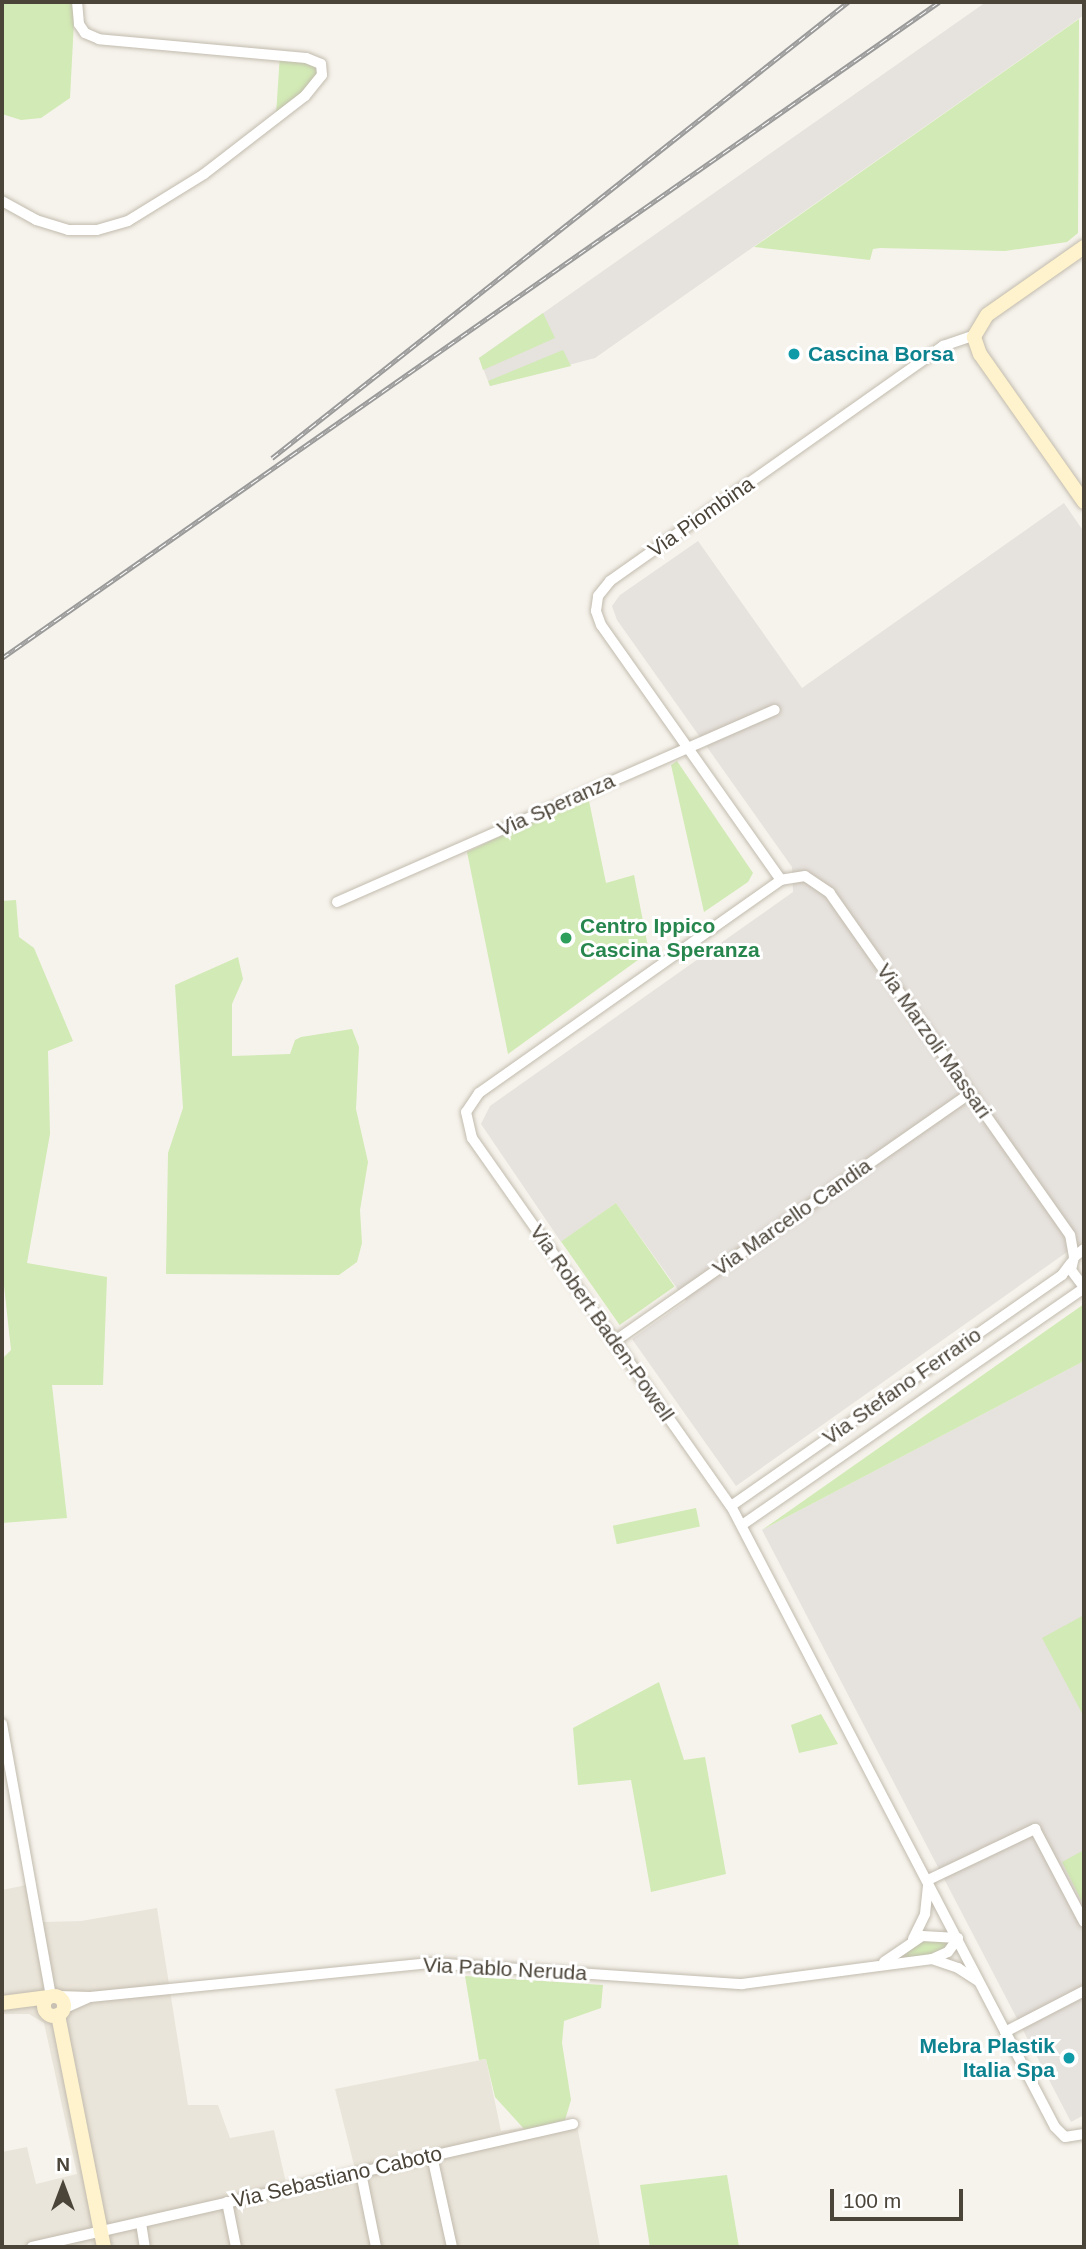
<!DOCTYPE html>
<style>
body{margin:0}
#map{position:relative;width:1086px;height:2249px;overflow:hidden;background:#f6f3ec;font-family:Arial,sans-serif}
div>[style]{position:absolute}
[style*='--x']{left:calc(var(--x)*1px);top:calc(var(--y)*1px);width:calc(var(--w)*1px);rotate:calc(var(--a)*1deg)}
.residential>*{inset:0;background:#eae5da}
.industrial>*{inset:0;background:#e6e2dd}
.green>*{inset:0;background:#d2eab5;transform-origin:0 0}
.roads{filter:drop-shadow(0 0 2px #c2bbae) drop-shadow(0 0 2px #c2bbae)}
.street>*{height:10px;margin:-5px;padding:0 5px;transform-origin:5px;border-radius:5px;background:#fff}
.secondary>*{height:14px;margin:-7px;padding:0 7px;transform-origin:7px;border-radius:7px;background:#fff3cd}
.secondary>.ring{margin:-7px;padding:0;box-sizing:content-box;background:none;border:14px solid #fff3cd;border-radius:50%}
.rail>*{height:5px;margin-top:-2.5px;transform-origin:0;background:repeating-linear-gradient(90deg,#fff 0 8px,#9a9a9a 0 16px);box-sizing:border-box;border-block:2px solid #9a9a9a}
.dots>*{width:19px;height:19px;translate:-50% -50%;box-sizing:border-box;border:4px solid #fff;border-radius:50%}
span{translate:-50% -50%;white-space:nowrap;text-align:center;line-height:1.15;-webkit-text-stroke:6px #fff;paint-order:stroke}
.culture-label{font-size:21px;color:#0d838f;font-weight:700}
.left{translate:0 -50%;text-align:left}
.right{translate:-100% -50%;text-align:right}
.street-label{font-size:21px;color:#4b4439}
.leisure-label{font-size:21px;color:#27864d;font-weight:700}
.frame{position:absolute;inset:0;border:4px solid #4b4439;pointer-events:none}
.north{position:absolute;left:28px;top:2151px;width:70px;height:70px;-webkit-text-stroke:5px #fff;paint-order:stroke;rotate:0deg;font-size:19px;font-weight:700;line-height:28px;text-align:center;color:#4b4439}
.north::after{content:'';display:block;margin:auto;width:24px;height:32px;background:#4b4439;clip-path:polygon(50% 0,100% 100%,50% 72%,0 100%)}
.scale{position:absolute;left:830px;top:2189px;width:133px;height:32px;box-sizing:border-box;border:4px solid #4b4439;border-top:0;padding-left:9px;font-size:21px;line-height:24px;white-space:nowrap;color:#4b4439;-webkit-text-stroke:5px #fff;paint-order:stroke}
</style>
<div id="map">
<div class="residential">
<i style="clip-path:polygon(36px 1883px,43px 1922px,81px 1921px,157px 1908px,188px 2105px,218px 2105px,230px 2138px,274px 2130px,286px 2183px,355px 2169px,335px 2089px,486px 2059px,501px 2131px,576px 2120px,600px 2247px,2px 2247px,2px 2152px,27px 2147px,36px 2184px,77px 2174px,44px 2023px,29px 2014px,2px 2014px,2px 1890px)"></i>
</div>
<div class="industrial">
<i style="clip-path:polygon(986px 2px,1084px 2px,1084px 15px,595px 358px,490px 386px,479px 358px)"></i>
<i style="clip-path:polygon(1064px 503px,1084px 532px,1084px 1240px,736px 1486px,632px 1339px,686px 1301px,616px 1203px,561px 1242px,481px 1124px,490px 1106px,793px 892px,792px 867px,617px 620px,612px 606px,620px 595px,698px 541px,802px 688px)"></i>
<i style="clip-path:polygon(1084px 1361px,1084px 2115px,1071px 2122px,762px 1530px)"></i>
</div>
<div class="green">
<i style="clip-path:polygon(2px 2px,75px 2px,70px 98px,41px 118px,21px 120px,2px 114px)"></i>
<i style="clip-path:polygon(1079px 19px,1078px 233px,1067px 242px,1005px 251px,880px 248px,873px 249px,870px 260px,754px 247px)"></i>
<i style="clip-path:polygon(280px 54px,310px 60px,319px 70px,312px 86px,276px 115px)"></i>
<i style="clip-path:polygon(543px 313px,555px 338px,483px 370px,479px 358px)"></i>
<i style="clip-path:polygon(563px 350px,571px 366px,490px 386px,488px 381px)"></i>
<i style="clip-path:polygon(677px 761px,753px 873px,748px 882px,704px 912px,671px 765px)"></i>
<i style="clip-path:polygon(588px 796px,606px 883px,634px 875px,649px 952px,508px 1054px,467px 852px,562px 807px,574px 807px)"></i>
<i style="clip-path:polygon(16px 900px,19px 937px,34px 948px,73px 1041px,48px 1051px,50px 1134px,27px 1263px,107px 1277px,103px 1385px,52px 1385px,67px 1518px,2px 1523px,2px 1359px,11px 1350px,2px 1267px,2px 901px)"></i>
<i style="clip-path:polygon(238px 957px,243px 979px,232px 1004px,232px 1056px,290px 1054px,295px 1040px,301px 1037px,352px 1029px,359px 1047px,356px 1109px,368px 1162px,360px 1210px,362px 1243px,357px 1262px,339px 1275px,166px 1274px,168px 1153px,183px 1108px,175px 985px)"></i>
<i style="left:616px;top:1203px;width:102px;height:67px;rotate:55deg"></i>
<i style="clip-path:polygon(1084px 1304px,1084px 1361px,762px 1530px)"></i>
<i style="left:696px;top:1508px;width:19px;height:85px;rotate:78deg"></i>
<i style="clip-path:polygon(1084px 1615px,1084px 1717px,1042px 1638px)"></i>
<i style="clip-path:polygon(659px 1682px,684px 1760px,705px 1757px,726px 1874px,651px 1892px,631px 1780px,578px 1785px,573px 1728px)"></i>
<i style="clip-path:polygon(821px 1714px,838px 1744px,799px 1753px,791px 1725px)"></i>
<i style="clip-path:polygon(1084px 1850px,1084px 1906px,1062px 1862px)"></i>
<i style="clip-path:polygon(919px 1940px,948px 1942px,948px 1945px,943px 1952px,900px 1960px)"></i>
<i style="clip-path:polygon(465px 1976px,603px 1985px,601px 2008px,564px 2021px,562px 2043px,571px 2100px,565px 2120px,525px 2130px,495px 2097px,486px 2059px,479px 2060px)"></i>
<i style="clip-path:polygon(727px 2175px,739px 2247px,650px 2247px,640px 2185px)"></i>
</div>
<div class="roads">
<div class="street">
<i style="--x:2;--y:201;--w:39;--a:29"></i>
<i style="--x:36;--y:220;--w:34;--a:17"></i>
<i style="--x:68;--y:230;--w:29;--a:0"></i>
<i style="--x:97;--y:230;--w:32;--a:-16"></i>
<i style="--x:128;--y:221;--w:89;--a:-31.7"></i>
<i style="--x:204;--y:174;--w:128;--a:-37.7"></i>
<i style="--x:305;--y:96;--w:27;--a:-51"></i>
<i style="--x:322;--y:75;--w:11;--a:-95"></i>
<i style="--x:321;--y:64;--w:16;--a:-158"></i>
<i style="--x:306;--y:58;--w:208;--a:-174.8"></i>
<i style="--x:99;--y:39;--w:15;--a:-157"></i>
<i style="--x:85;--y:33;--w:11;--a:-124"></i>
<i style="--x:79;--y:24;--w:22;--a:-95"></i>
<i style="--x:781;--y:880;--w:312;--a:-125.2"></i>
<i style="--x:601;--y:625;--w:15;--a:-110"></i>
<i style="--x:596;--y:611;--w:15;--a:-82"></i>
<i style="--x:598;--y:596;--w:19;--a:-51"></i>
<i style="--x:610;--y:581;--w:408;--a:-35.2"></i>
<i style="--x:943;--y:346;--w:34;--a:-19"></i>
<i style="--x:337;--y:902;--w:478;--a:-23.7"></i>
<i style="--x:1084;--y:1249;--w:13;--a:141"></i>
<i style="--x:1074;--y:1257;--w:13;--a:103"></i>
<i style="--x:1071;--y:1270;--w:21;--a:53"></i>
<i style="--x:1074;--y:1257;--w:22;--a:-100"></i>
<i style="--x:1070;--y:1235;--w:418;--a:-125.1"></i>
<i style="--x:830;--y:893;--w:30;--a:-146"></i>
<i style="--x:805;--y:876;--w:24;--a:171"></i>
<i style="--x:781;--y:880;--w:370;--a:144.8"></i>
<i style="--x:479;--y:1093;--w:23;--a:124"></i>
<i style="--x:466;--y:1112;--w:27;--a:77"></i>
<i style="--x:472;--y:1138;--w:450;--a:54.9"></i>
<i style="--x:731;--y:1506;--w:700;--a:62.45"></i>
<i style="--x:1055;--y:2127;--w:14;--a:45"></i>
<i style="--x:1065;--y:2137;--w:19;--a:-9"></i>
<i style="--x:615;--y:1341;--w:433;--a:-34.9"></i>
<i style="--x:731;--y:1506;--w:404;--a:-34.9"></i>
<i style="--x:1062;--y:1275;--w:15;--a:-53"></i>
<i style="--x:742;--y:1525;--w:416;--a:-34.7"></i>
<i style="--x:2;--y:1724;--w:276;--a:79.8"></i>
<i style="--x:928;--y:1880;--w:119;--a:-25.5"></i>
<i style="--x:1035;--y:1829;--w:105;--a:62.2"></i>
<i style="--x:913;--y:1939;--w:28;--a:-64"></i>
<i style="--x:925;--y:1914;--w:31;--a:-84"></i>
<i style="--x:932;--y:1959;--w:17;--a:-24"></i>
<i style="--x:948;--y:1952;--w:17;--a:-54"></i>
<i style="--x:884;--y:1962;--w:46;--a:-34.4"></i>
<i style="--x:922;--y:1936;--w:36;--a:3"></i>
<i style="--x:58;--y:1996;--w:32;--a:2"></i>
<i style="--x:90;--y:1997;--w:342;--a:-5.7"></i>
<i style="--x:430;--y:1963;--w:313;--a:3.9"></i>
<i style="--x:742;--y:1984;--w:192;--a:-7.5"></i>
<i style="--x:932;--y:1959;--w:28;--a:19"></i>
<i style="--x:958;--y:1968;--w:24;--a:33"></i>
<i style="--x:63;--y:2009;--w:27;--a:-24"></i>
<i style="--x:1005;--y:2032;--w:89;--a:-27.4"></i>
<i style="--x:432;--y:2156;--w:93;--a:77.6"></i>
<i style="--x:361;--y:2173;--w:76;--a:78.5"></i>
<i style="--x:227;--y:2202;--w:46;--a:78.7"></i>
<i style="--x:141;--y:2223;--w:24;--a:81"></i>
<i style="--x:32;--y:2247;--w:555;--a:-12.81"></i>
</div>
<div class="secondary">
<i style="--x:1084;--y:247;--w:118;--a:145"></i>
<i style="--x:987;--y:315;--w:26;--a:121"></i>
<i style="--x:974;--y:337;--w:18;--a:71"></i>
<i style="--x:980;--y:354;--w:181;--a:54.9"></i>
<i class="ring" style="left:44px;top:1996px;width:6px;height:6px"></i>
<i style="--x:2;--y:2003;--w:47;--a:-7.3"></i>
<i style="--x:58;--y:2015;--w:237;--a:78.8"></i>
</div>
</div>
<div class="rail">
<i style="--x:272;--y:458;--w:735;--a:-38.37"></i>
<i style="--x:2;--y:658;--w:1144;--a:-35"></i>
</div>
<div class="dots">
<i style="left:794px;top:354px;background:#0f9aa8"></i>
<i style="left:566px;top:938px;background:#2e9e5b"></i>
<i style="left:1069px;top:2058px;background:#0f9aa8"></i>
</div>
<div class="culture-label">
<span class="left" style="left:808px;top:354px">Cascina Borsa</span>
<span class="right" style="left:1055px;top:2058px">Mebra Plastik<br>Italia Spa</span>
</div>
<div class="street-label">
<span style="left:701px;top:517px;rotate:-35deg">Via Piombina</span>
<span style="left:556px;top:805px;rotate:-24deg">Via Speranza</span>
<span style="left:934px;top:1041px;rotate:55deg">Via Marzoli Massari</span>
<span style="left:792px;top:1217px;rotate:-35deg">Via Marcello Candia</span>
<span style="left:602px;top:1323px;rotate:55deg">Via Robert Baden-Powell</span>
<span style="left:902px;top:1386px;rotate:-35deg">Via Stefano Ferrario</span>
<span style="left:505px;top:1969px;rotate:3deg">Via Pablo Neruda</span>
<span style="left:337px;top:2177px;rotate:-13deg">Via Sebastiano Caboto</span>
</div>
<div class="leisure-label">
<span class="left" style="left:580px;top:938px">Centro Ippico<br>Cascina Speranza</span>
</div>
<div class="frame"></div>
<div class="north">N</div>
<div class="scale">100 m</div>
</div>
